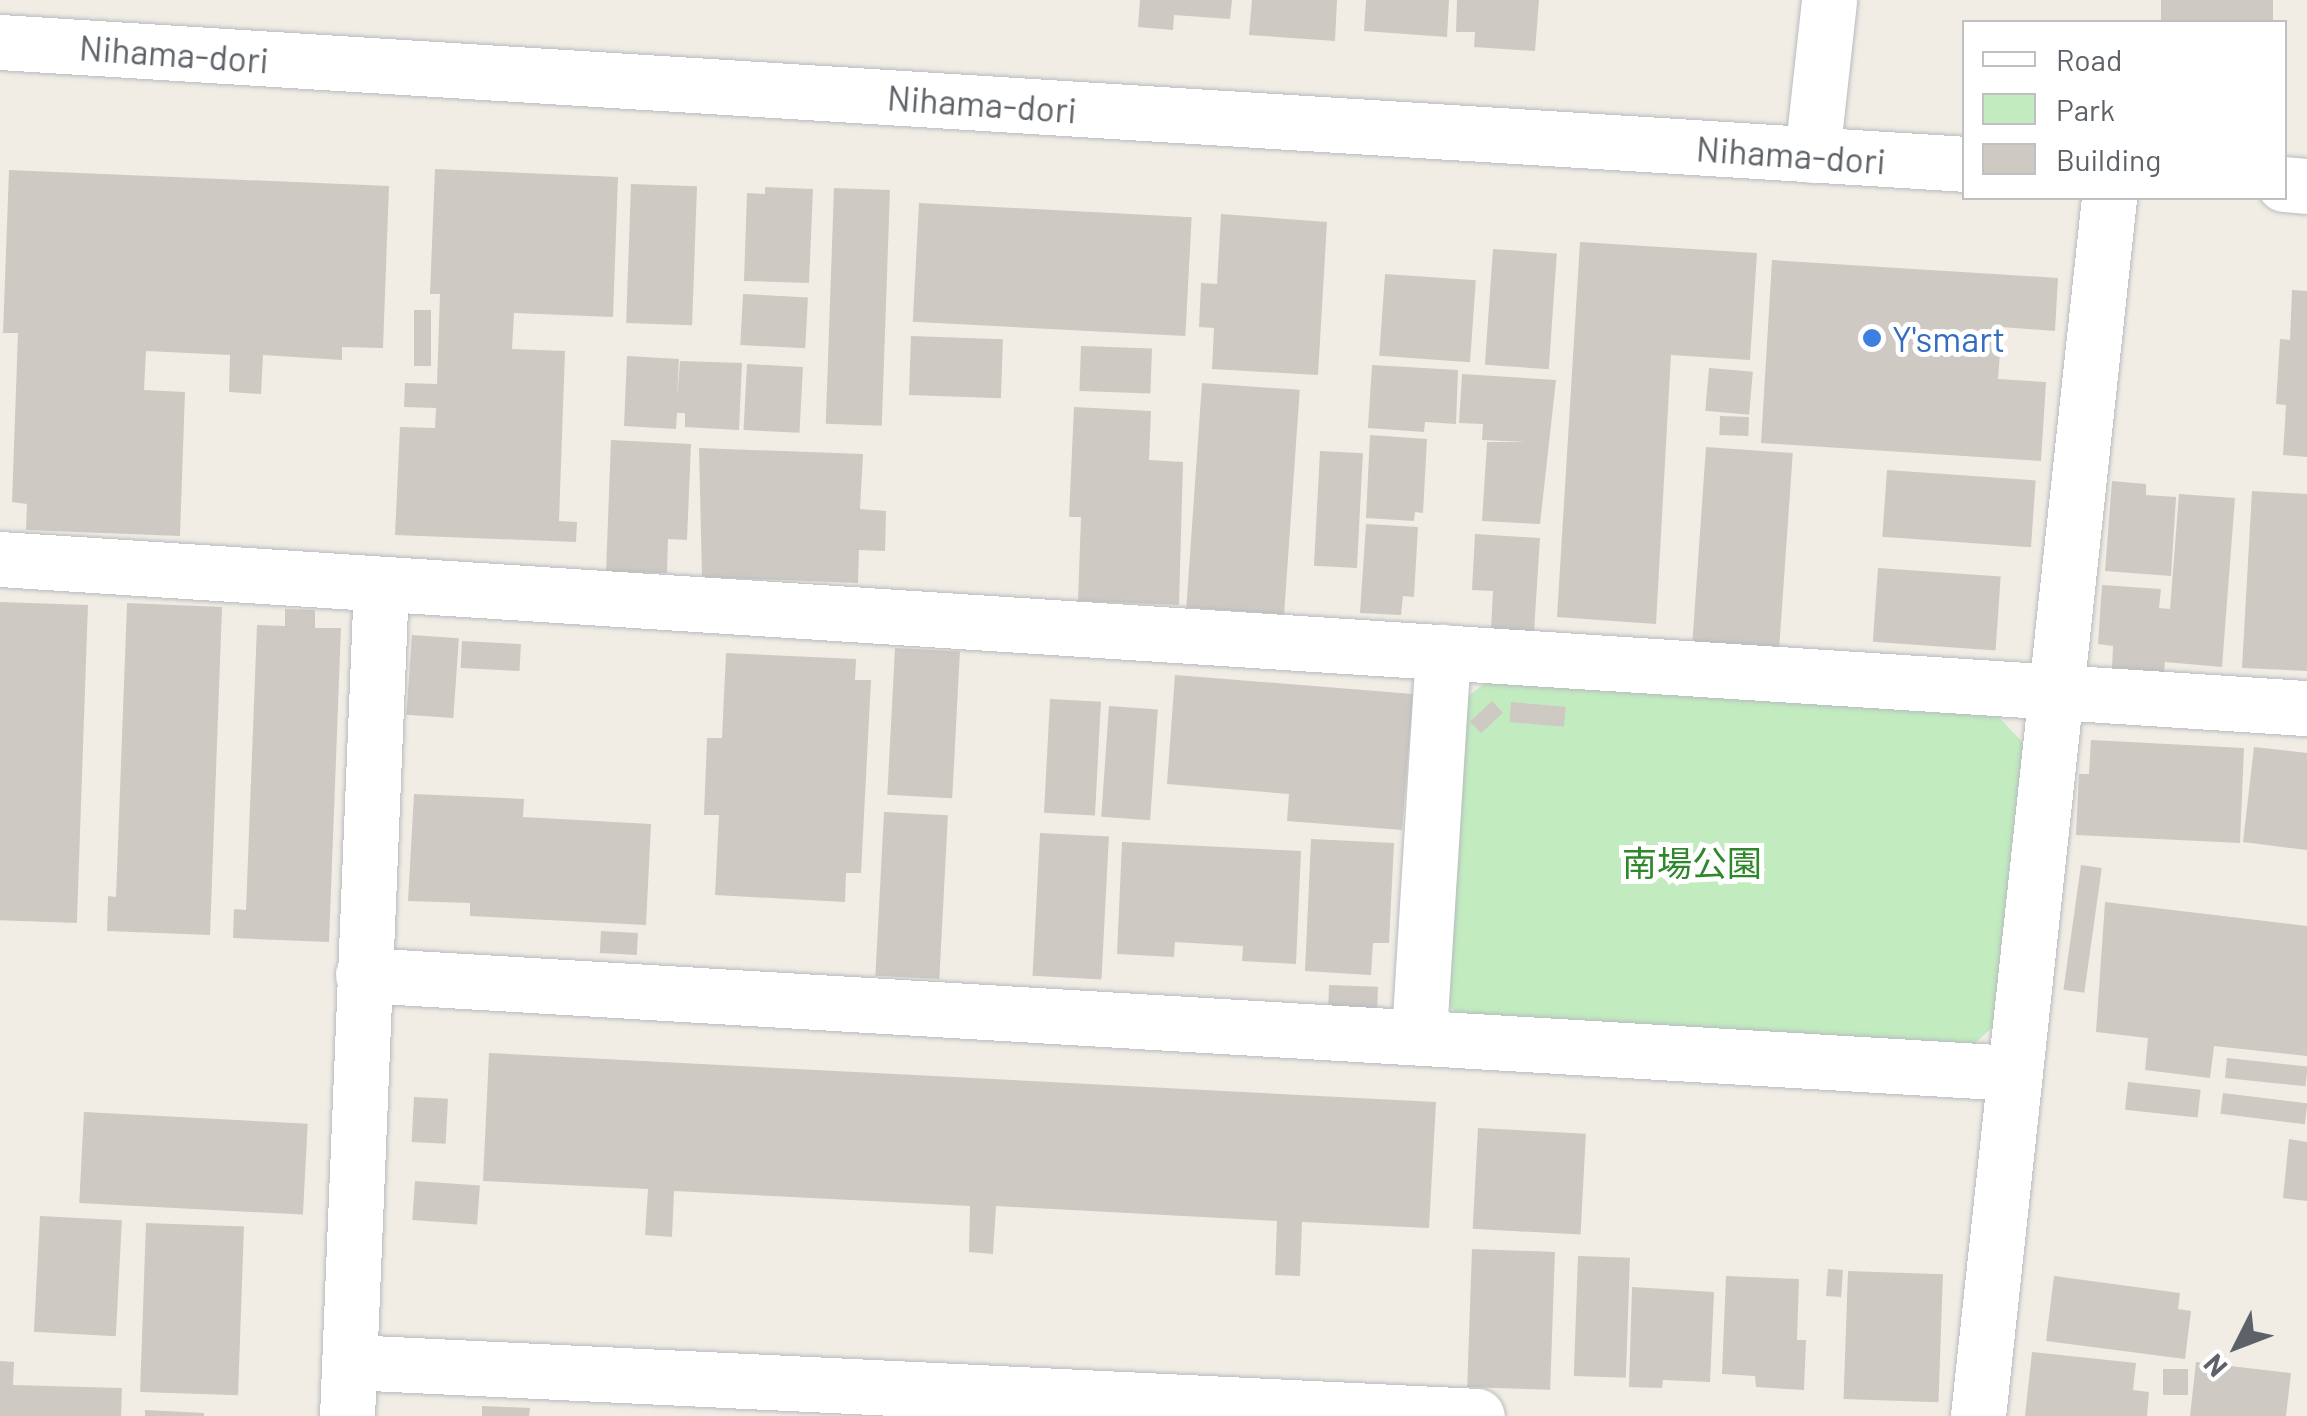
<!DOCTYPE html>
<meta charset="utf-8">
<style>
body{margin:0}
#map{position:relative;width:2307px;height:1416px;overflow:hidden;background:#f1ede5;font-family:Barlow,"Noto Sans JP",sans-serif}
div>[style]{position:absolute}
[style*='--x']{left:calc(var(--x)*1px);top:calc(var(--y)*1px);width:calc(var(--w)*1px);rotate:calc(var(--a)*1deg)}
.green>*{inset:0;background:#c2ebbf}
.building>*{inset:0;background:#cec9c3;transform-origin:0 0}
.roads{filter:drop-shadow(0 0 2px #b7bbc0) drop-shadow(0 0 2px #b7bbc0)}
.minor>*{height:55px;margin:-27.5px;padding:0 27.5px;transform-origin:27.5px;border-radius:27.5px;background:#fff}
.tertiary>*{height:55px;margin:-27.5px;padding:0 27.5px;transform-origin:27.5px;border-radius:27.5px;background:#fff}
.dots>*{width:28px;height:28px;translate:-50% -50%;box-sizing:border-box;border:5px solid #fff;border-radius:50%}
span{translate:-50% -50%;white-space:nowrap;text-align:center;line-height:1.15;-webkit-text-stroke:10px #fff;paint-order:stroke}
.street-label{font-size:35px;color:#5c6267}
.shop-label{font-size:35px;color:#366cbe}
.left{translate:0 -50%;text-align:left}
.park-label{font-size:35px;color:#2f872c}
.legend{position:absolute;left:1962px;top:20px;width:325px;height:180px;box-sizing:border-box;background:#fff;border:2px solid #bec0c2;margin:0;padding:12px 18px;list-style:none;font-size:30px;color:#5c6267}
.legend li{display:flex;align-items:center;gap:20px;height:50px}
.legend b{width:50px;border:2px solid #bec0c2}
.north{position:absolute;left:2187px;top:1296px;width:100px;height:100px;-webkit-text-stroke:8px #fff;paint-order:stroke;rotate:228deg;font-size:28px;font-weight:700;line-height:40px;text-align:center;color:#5c6267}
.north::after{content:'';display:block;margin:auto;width:35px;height:45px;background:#5c6267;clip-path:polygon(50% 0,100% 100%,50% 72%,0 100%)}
</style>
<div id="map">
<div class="green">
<i style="clip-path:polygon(1489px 680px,1993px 711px,2028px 748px,2000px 1020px,1970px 1048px,1458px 1017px,1442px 995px,1466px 698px)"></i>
</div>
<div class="building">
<i style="clip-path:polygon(1140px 0,1232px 0,1230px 19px,1174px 15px,1173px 30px,1138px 27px)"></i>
<i style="clip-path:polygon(1252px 0,1337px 0,1335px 41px,1249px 35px)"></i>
<i style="clip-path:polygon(1366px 0,1449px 0,1447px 37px,1364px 31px)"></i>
<i style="clip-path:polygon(1457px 0,1539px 0,1535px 51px,1474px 47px,1475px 32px,1456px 32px)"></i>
<i style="left:2161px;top:0;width:112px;height:22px"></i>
<i style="clip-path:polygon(435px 169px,618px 177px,613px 317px,514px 313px,512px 349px,565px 351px,559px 521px,577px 522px,576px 542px,395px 535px,400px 427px,435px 428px,436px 408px,404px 407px,405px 383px,437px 384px,440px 294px,430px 294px)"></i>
<i style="clip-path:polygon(9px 170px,389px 186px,383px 348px,342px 347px,342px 360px,263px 355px,261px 394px,229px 392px,230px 355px,146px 351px,144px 390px,185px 392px,180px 536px,26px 530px,27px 504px,12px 502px,18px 333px,3px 333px)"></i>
<i style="left:631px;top:184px;width:66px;height:139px;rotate:2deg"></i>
<i style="clip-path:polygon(765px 187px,813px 189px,809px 283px,744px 281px,747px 193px,765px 194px)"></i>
<i style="left:834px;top:188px;width:56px;height:236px;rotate:2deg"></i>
<i style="left:919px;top:203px;width:273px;height:119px;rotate:3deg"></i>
<i style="clip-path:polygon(1221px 214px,1327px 222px,1318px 375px,1212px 369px,1214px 328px,1199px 327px,1201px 283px,1217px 284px)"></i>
<i style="clip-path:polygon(1580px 242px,1757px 253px,1750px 360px,1671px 355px,1656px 624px,1557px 617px)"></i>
<i style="left:1493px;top:249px;width:64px;height:116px;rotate:4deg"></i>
<i style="clip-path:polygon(1772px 260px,2058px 278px,2055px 331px,2002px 327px,1998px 379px,2046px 382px,2041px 461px,1761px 443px)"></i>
<i style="left:1385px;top:274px;width:91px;height:82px;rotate:4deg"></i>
<i style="clip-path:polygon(2292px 290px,2307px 291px,2307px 457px,2283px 455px,2286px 405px,2276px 404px,2280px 339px,2290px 340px)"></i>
<i style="left:743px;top:294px;width:65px;height:51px;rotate:3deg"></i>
<i style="left:414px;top:310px;width:17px;height:56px"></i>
<i style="left:911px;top:336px;width:92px;height:59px;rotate:2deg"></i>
<i style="left:1081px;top:346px;width:71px;height:45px;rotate:2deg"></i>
<i style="clip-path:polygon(627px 356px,679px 359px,677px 399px,680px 361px,742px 363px,739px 430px,685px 427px,685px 413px,677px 413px,676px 429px,624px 426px)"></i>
<i style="left:747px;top:364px;width:56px;height:66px;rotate:3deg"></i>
<i style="clip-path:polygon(1372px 365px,1458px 370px,1456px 424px,1425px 422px,1424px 432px,1368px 428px)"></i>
<i style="left:1709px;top:368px;width:44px;height:43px;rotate:5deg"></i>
<i style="clip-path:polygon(1462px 374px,1556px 380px,1540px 524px,1482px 521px,1487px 442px,1526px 442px,1482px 440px,1483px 424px,1459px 423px)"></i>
<i style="left:1202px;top:383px;width:98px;height:225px;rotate:4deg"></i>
<i style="clip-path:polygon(1074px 407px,1151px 411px,1149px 460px,1183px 462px,1179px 605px,1078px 601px,1081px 517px,1069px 517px)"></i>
<i style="left:1720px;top:416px;width:29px;height:19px;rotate:2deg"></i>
<i style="clip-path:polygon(1370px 435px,1427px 439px,1423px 513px,1415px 512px,1414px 521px,1366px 518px)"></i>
<i style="clip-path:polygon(611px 440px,691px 444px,687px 540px,668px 539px,667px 573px,606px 572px)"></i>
<i style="left:1706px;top:447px;width:87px;height:195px;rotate:4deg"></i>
<i style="clip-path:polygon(699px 448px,863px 454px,860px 509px,886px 511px,885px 551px,859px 550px,858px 583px,702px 577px)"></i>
<i style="left:1320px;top:451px;width:43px;height:115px;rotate:3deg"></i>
<i style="left:1887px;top:470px;width:149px;height:67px;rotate:4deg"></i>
<i style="clip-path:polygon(2112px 481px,2146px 484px,2146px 495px,2176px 497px,2171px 576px,2105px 571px)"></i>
<i style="clip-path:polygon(2252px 491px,2307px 494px,2307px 671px,2242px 668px)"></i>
<i style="clip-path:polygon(2179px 494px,2235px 498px,2222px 667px,2165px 662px,2164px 672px,2112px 668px,2113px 646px,2098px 644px,2102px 585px,2161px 589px,2159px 608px,2170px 609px)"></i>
<i style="clip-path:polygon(1366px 524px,1418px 527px,1414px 597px,1403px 596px,1401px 615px,1360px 613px)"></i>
<i style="clip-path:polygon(1475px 534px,1540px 538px,1534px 632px,1491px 629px,1493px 591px,1472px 590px)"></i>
<i style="left:1878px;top:568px;width:123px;height:74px;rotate:4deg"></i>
<i style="left:0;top:602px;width:88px;height:318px;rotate:2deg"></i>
<i style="clip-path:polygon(127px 603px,222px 607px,210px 935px,107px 931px,108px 896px,116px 897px)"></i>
<i style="clip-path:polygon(285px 609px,315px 610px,315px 628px,341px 628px,329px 942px,233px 938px,234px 909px,246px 910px,257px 625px,285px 626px)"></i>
<i style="left:412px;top:635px;width:47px;height:80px;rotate:4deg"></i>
<i style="left:462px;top:641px;width:59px;height:27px;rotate:3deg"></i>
<i style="left:895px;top:648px;width:65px;height:147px;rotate:3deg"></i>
<i style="clip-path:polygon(726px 653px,856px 659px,855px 680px,871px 680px,861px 873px,846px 873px,845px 902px,715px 895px,719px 815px,704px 815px,707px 738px,722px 738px)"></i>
<i style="clip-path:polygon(1175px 675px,1413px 694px,1402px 830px,1287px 821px,1289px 794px,1167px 784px)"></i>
<i style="left:1050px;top:699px;width:51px;height:114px;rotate:3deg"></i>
<i style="left:1492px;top:701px;width:16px;height:30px;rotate:47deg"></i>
<i style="left:1511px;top:702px;width:55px;height:20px;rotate:5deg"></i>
<i style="left:1109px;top:706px;width:49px;height:111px;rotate:4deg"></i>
<i style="clip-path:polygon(2091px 740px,2244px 748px,2240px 843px,2076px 835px,2079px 774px,2089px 774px)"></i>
<i style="clip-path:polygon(2254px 747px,2307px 753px,2307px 850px,2243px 842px)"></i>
<i style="clip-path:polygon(414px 794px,524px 799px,523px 817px,651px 824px,646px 925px,470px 916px,470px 903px,408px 901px)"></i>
<i style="left:884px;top:812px;width:64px;height:164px;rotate:3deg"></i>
<i style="left:1040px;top:833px;width:69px;height:143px;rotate:3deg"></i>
<i style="clip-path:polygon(1311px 839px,1394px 843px,1389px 943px,1373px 943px,1371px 975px,1305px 971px)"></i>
<i style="clip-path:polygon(1122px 842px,1301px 851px,1296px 964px,1242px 961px,1243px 946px,1175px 942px,1174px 957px,1117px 954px)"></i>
<i style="left:2081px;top:865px;width:21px;height:126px;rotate:8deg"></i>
<i style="clip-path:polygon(2105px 902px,2307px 926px,2307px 1056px,2214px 1046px,2210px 1078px,2145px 1070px,2148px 1038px,2096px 1032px)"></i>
<i style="left:601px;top:931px;width:37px;height:22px;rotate:3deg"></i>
<i style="left:1329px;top:985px;width:49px;height:22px;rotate:2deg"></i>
<i style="clip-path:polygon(489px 1053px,1436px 1102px,1429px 1228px,1302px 1222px,1300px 1276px,1275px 1275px,1277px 1221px,996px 1206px,993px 1254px,969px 1252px,970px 1206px,674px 1191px,672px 1237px,645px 1235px,648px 1189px,483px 1181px)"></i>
<i style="left:2227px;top:1058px;width:81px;height:20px;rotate:6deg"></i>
<i style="left:2128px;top:1082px;width:73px;height:28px;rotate:6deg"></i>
<i style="left:2223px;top:1093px;width:85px;height:21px;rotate:7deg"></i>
<i style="left:414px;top:1097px;width:34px;height:45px;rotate:3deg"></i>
<i style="left:84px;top:1112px;width:224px;height:91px;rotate:3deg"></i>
<i style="left:1478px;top:1128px;width:108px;height:101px;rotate:3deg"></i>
<i style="clip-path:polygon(2289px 1139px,2307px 1142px,2307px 1201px,2283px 1198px)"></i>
<i style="left:415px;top:1181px;width:65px;height:39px;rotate:4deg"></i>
<i style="left:40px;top:1216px;width:82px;height:116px;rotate:3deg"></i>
<i style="left:146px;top:1223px;width:98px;height:169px;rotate:2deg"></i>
<i style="left:1472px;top:1249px;width:83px;height:138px;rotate:2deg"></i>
<i style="left:1578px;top:1256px;width:52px;height:120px;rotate:2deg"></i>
<i style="left:1828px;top:1269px;width:15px;height:27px;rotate:4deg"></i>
<i style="left:1848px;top:1271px;width:95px;height:128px;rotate:2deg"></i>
<i style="clip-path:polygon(1726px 1276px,1799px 1279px,1797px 1340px,1806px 1340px,1804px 1390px,1756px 1387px,1755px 1376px,1722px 1374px)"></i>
<i style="clip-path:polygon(2054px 1276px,2180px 1293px,2178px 1309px,2191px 1311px,2185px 1359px,2046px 1341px)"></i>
<i style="clip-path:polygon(1632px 1287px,1714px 1292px,1710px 1382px,1663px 1380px,1662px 1388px,1629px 1387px)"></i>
<i style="clip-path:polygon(2032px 1352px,2136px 1363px,2133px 1390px,2149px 1392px,2147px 1416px,2025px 1416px)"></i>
<i style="clip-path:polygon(0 1361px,14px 1362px,13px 1385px,122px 1388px,121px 1416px,0 1416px)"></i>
<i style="clip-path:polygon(2196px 1362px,2291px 1373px,2286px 1416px,2190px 1416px)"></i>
<i style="left:2163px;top:1369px;width:25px;height:26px"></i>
<i style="clip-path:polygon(482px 1406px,530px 1408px,529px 1416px,482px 1416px)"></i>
<i style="clip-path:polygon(145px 1410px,204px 1413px,204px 1416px,145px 1416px)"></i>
</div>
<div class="roads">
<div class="minor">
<i style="--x:0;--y:559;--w:2312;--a:3.7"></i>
<i style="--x:363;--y:975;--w:1653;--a:3.4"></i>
<i style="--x:1419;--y:1033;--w:382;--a:-86.4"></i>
<i style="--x:350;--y:1362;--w:1128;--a:2.74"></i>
<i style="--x:347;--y:1416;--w:832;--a:-87.66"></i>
<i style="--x:1978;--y:1416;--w:1225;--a:-83.86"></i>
</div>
<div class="tertiary">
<i style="--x:0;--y:42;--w:1968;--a:3.55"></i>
<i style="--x:1812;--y:155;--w:156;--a:-83.7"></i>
<i style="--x:2284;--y:184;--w:23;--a:5"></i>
</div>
</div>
<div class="dots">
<i style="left:1872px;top:338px;background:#3f7fe0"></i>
</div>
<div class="street-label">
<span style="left:174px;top:53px;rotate:4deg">Nihama-dori</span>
<span style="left:982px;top:103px;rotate:4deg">Nihama-dori</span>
<span style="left:1791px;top:154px;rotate:4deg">Nihama-dori</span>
</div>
<div class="shop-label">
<span class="left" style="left:1892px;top:338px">Y'smart</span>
</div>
<div class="park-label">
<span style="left:1692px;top:862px">南場公園</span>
</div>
<ul class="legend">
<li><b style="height:12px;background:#fff"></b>Road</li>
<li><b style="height:28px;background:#c2ebbf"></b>Park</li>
<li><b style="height:28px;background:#cec9c3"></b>Building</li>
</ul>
<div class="north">N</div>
</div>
